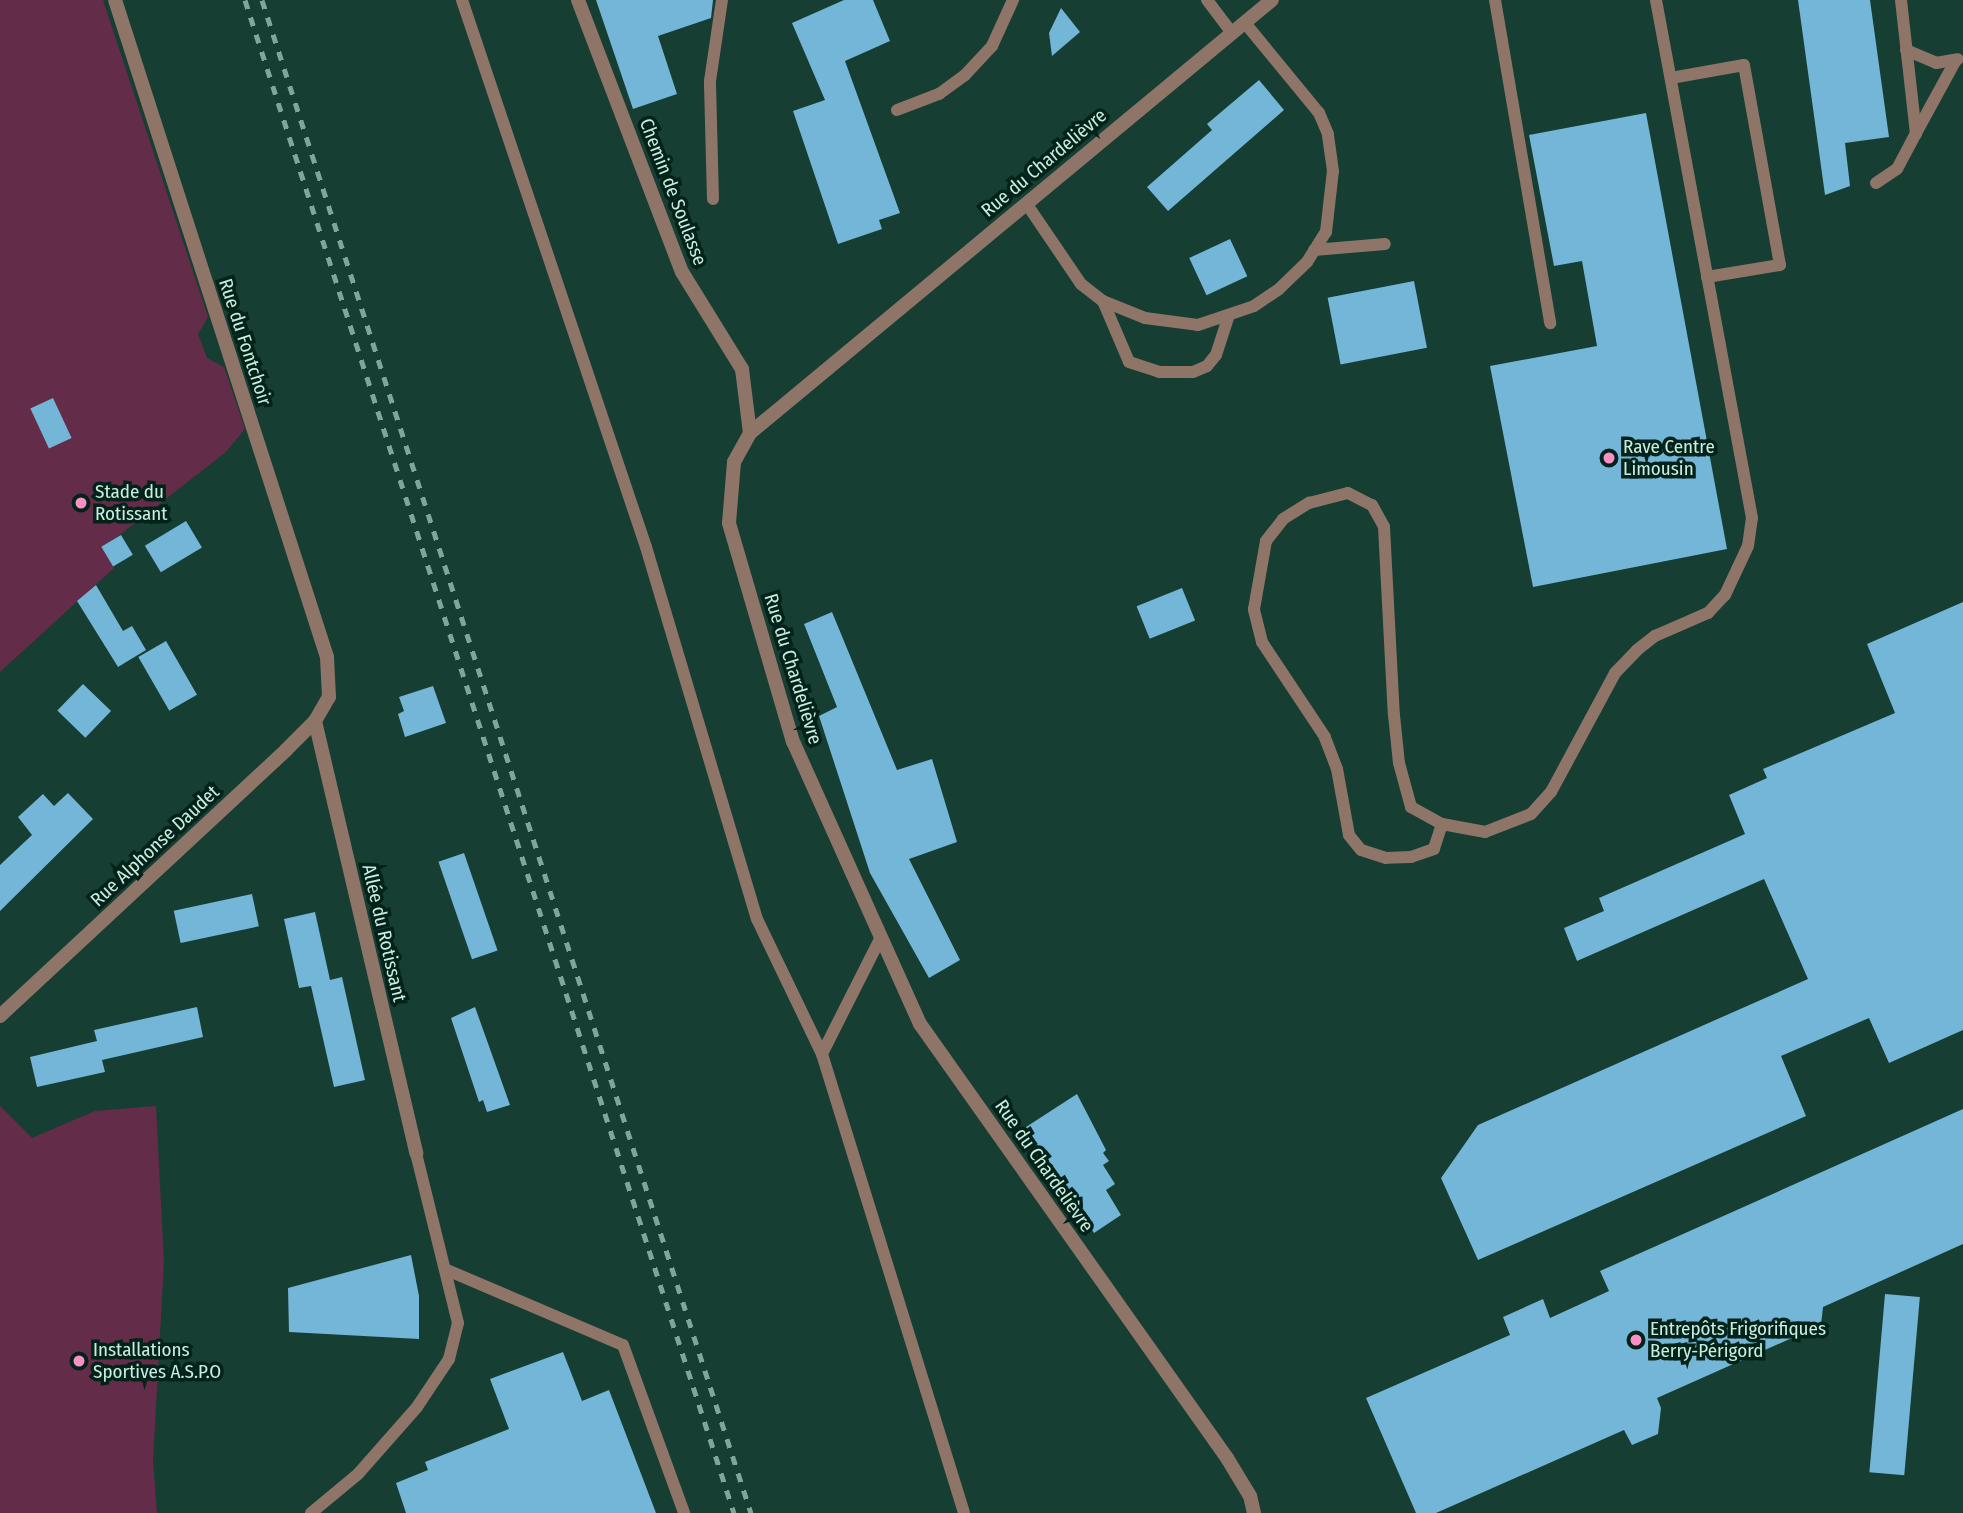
<!DOCTYPE html>
<meta charset="utf-8">
<style>
body{margin:0}
#map{position:relative;width:1963px;height:1513px;overflow:hidden;background:#163e32;font-family:"Fira Sans Condensed",sans-serif}
div>[style]{position:absolute}
[style*='--x']{left:calc(var(--x)*1px);top:calc(var(--y)*1px);width:calc(var(--w)*1px);rotate:calc(var(--a)*1deg)}
.green>*{inset:0;background:#632c48}
.building>*{inset:0;background:#73b6d7;transform-origin:0 0}
.service>*{height:12px;margin:-6px;padding:0 6px;transform-origin:6px;border-radius:6px;background:#8e7568}
.minor>*{height:14px;margin:-7px;padding:0 7px;transform-origin:7px;border-radius:7px;background:#8e7568}
.rail>*{height:5px;margin-top:-2.5px;transform-origin:0;background:repeating-linear-gradient(90deg,#80a699 0 9px,transparent 0 18px)}
.dots>*{width:19px;height:19px;translate:-50% -50%;box-sizing:border-box;border:4px solid #03231a;border-radius:50%}
span{translate:-50% -50%;white-space:nowrap;text-align:center;line-height:1.15;-webkit-text-stroke:7px #03231a;paint-order:stroke}
.street-label{font-size:19px;color:#c9eddf}
.poi-label{font-size:19px;color:#c9eddf}
.left{translate:0 -50%;text-align:left}
</style>
<div id="map">
<div class="green">
<i style="clip-path:polygon(0 0,103px 0,208px 317px,198px 334px,207px 358px,224px 367px,245px 429px,226px 452px,103px 548px,114px 568px,0 672px)"></i>
<i style="clip-path:polygon(0 1106px,32px 1138px,95px 1111px,156px 1106px,164px 1262px,153px 1461px,157px 1513px,0 1513px)"></i>
</div>
<div class="building">
<i style="clip-path:polygon(596px 0,713px 0,711px 18px,658px 36px,677px 94px,633px 109px)"></i>
<i style="clip-path:polygon(844px 0,873px 0,890px 41px,845px 61px,900px 213px,879px 220px,882px 229px,838px 244px,793px 111px,825px 100px,792px 23px)"></i>
<i style="clip-path:polygon(1798px 0,1870px 0,1889px 137px,1845px 143px,1850px 186px,1825px 195px)"></i>
<i style="clip-path:polygon(1061px 8px,1080px 32px,1052px 56px,1049px 33px)"></i>
<i style="clip-path:polygon(1259px 80px,1284px 110px,1168px 211px,1147px 187px,1212px 130px,1207px 124px)"></i>
<i style="clip-path:polygon(1646px 113px,1727px 549px,1533px 587px,1490px 366px,1597px 346px,1582px 261px,1554px 266px,1529px 135px)"></i>
<i style="left:1230px;top:239px;width:41px;height:45px;rotate:65deg"></i>
<i style="left:1414px;top:281px;width:68px;height:88px;rotate:79deg"></i>
<i style="left:53px;top:398px;width:44px;height:25px;rotate:65deg"></i>
<i style="left:186px;top:521px;width:31px;height:48px;rotate:59deg"></i>
<i style="left:121px;top:535px;width:23px;height:23px;rotate:59deg"></i>
<i style="clip-path:polygon(96px 585px,123px 631px,132px 626px,146px 650px,118px 667px,77px 601px)"></i>
<i style="left:1182px;top:588px;width:35px;height:49px;rotate:68deg"></i>
<i style="clip-path:polygon(1963px 602px,1963px 1030px,1889px 1063px,1869px 1018px,1781px 1056px,1806px 1116px,1478px 1260px,1441px 1178px,1478px 1125px,1808px 979px,1764px 879px,1577px 961px,1564px 928px,1604px 911px,1599px 898px,1745px 834px,1729px 795px,1767px 778px,1763px 769px,1895px 713px,1867px 644px)"></i>
<i style="clip-path:polygon(832px 612px,897px 770px,932px 759px,957px 842px,909px 859px,960px 960px,929px 978px,870px 873px,819px 716px,837px 707px,804px 624px)"></i>
<i style="left:166px;top:641px;width:62px;height:32px;rotate:60deg"></i>
<i style="left:83px;top:684px;width:39px;height:37px;rotate:44deg"></i>
<i style="clip-path:polygon(433px 686px,446px 723px,405px 737px,398px 714px,404px 711px,399px 697px)"></i>
<i style="clip-path:polygon(68px 793px,93px 819px,0 911px,0 865px,32px 835px,18px 817px,43px 794px,54px 806px)"></i>
<i style="left:464px;top:853px;width:103px;height:27px;rotate:71deg"></i>
<i style="left:252px;top:894px;width:33px;height:80px;rotate:78deg"></i>
<i style="clip-path:polygon(315px 912px,330px 980px,342px 977px,365px 1080px,334px 1087px,311px 986px,299px 988px,284px 919px)"></i>
<i style="clip-path:polygon(197px 1007px,203px 1037px,102px 1060px,105px 1072px,37px 1087px,30px 1057px,97px 1041px,94px 1030px)"></i>
<i style="clip-path:polygon(475px 1007px,510px 1105px,487px 1112px,483px 1100px,479px 1102px,451px 1018px)"></i>
<i style="clip-path:polygon(1077px 1094px,1106px 1150px,1103px 1153px,1109px 1161px,1103px 1165px,1115px 1184px,1106px 1190px,1121px 1215px,1094px 1233px,1026px 1127px)"></i>
<i style="clip-path:polygon(1963px 1109px,1963px 1244px,1823px 1307px,1821px 1325px,1657px 1398px,1661px 1408px,1658px 1434px,1632px 1445px,1624px 1430px,1436px 1513px,1416px 1513px,1366px 1398px,1510px 1335px,1503px 1317px,1543px 1299px,1550px 1318px,1609px 1291px,1600px 1271px)"></i>
<i style="clip-path:polygon(411px 1255px,419px 1296px,419px 1339px,289px 1332px,288px 1288px)"></i>
<i style="left:1885px;top:1294px;width:35px;height:179px;rotate:5deg"></i>
<i style="clip-path:polygon(563px 1352px,582px 1401px,609px 1390px,656px 1513px,406px 1513px,396px 1483px,428px 1470px,425px 1462px,509px 1429px,490px 1379px)"></i>
</div>
<div class="service">
<i style="--x:462;--y:0;--w:577;--a:71.41"></i>
<i style="--x:646;--y:547;--w:388;--a:73.4"></i>
<i style="--x:757;--y:919;--w:150;--a:64.3"></i>
<i style="--x:1207;--y:0;--w:41;--a:52.9"></i>
<i style="--x:1495;--y:0;--w:328;--a:80.3"></i>
<i style="--x:1906;--y:50;--w:33;--a:23"></i>
<i style="--x:1936;--y:63;--w:22;--a:-10"></i>
<i style="--x:1671;--y:78;--w:74;--a:-10.1"></i>
<i style="--x:1744;--y:65;--w:203;--a:79.8"></i>
<i style="--x:1780;--y:265;--w:74;--a:170.7"></i>
<i style="--x:897;--y:110;--w:45;--a:-20.9"></i>
<i style="--x:939;--y:94;--w:32;--a:-36"></i>
<i style="--x:965;--y:75;--w:40;--a:-47"></i>
<i style="--x:992;--y:46;--w:51;--a:-65.5"></i>
<i style="--x:1916;--y:133;--w:83;--a:-61.3"></i>
<i style="--x:1876;--y:183;--w:25;--a:-34"></i>
<i style="--x:1897;--y:169;--w:40;--a:-62"></i>
<i style="--x:1916;--y:134;--w:135;--a:-96.4"></i>
<i style="--x:713;--y:199;--w:118;--a:-91.5"></i>
<i style="--x:710;--y:81;--w:82;--a:-81.6"></i>
<i style="--x:1026;--y:203;--w:98;--a:55.8"></i>
<i style="--x:1081;--y:284;--w:28;--a:38"></i>
<i style="--x:1103;--y:301;--w:45;--a:22"></i>
<i style="--x:1145;--y:318;--w:53;--a:7.5"></i>
<i style="--x:1198;--y:325;--w:59;--a:-18.7"></i>
<i style="--x:1254;--y:306;--w:30;--a:-34"></i>
<i style="--x:1279;--y:289;--w:39;--a:-44"></i>
<i style="--x:1307;--y:262;--w:36;--a:-58"></i>
<i style="--x:1326;--y:232;--w:61;--a:-83.5"></i>
<i style="--x:1333;--y:171;--w:37;--a:-98"></i>
<i style="--x:1328;--y:134;--w:23;--a:-113"></i>
<i style="--x:1319;--y:113;--w:117;--a:-129.4"></i>
<i style="--x:1314;--y:250;--w:71;--a:-4.8"></i>
<i style="--x:1103;--y:301;--w:66;--a:66.9"></i>
<i style="--x:1129;--y:362;--w:32;--a:18"></i>
<i style="--x:1159;--y:372;--w:34;--a:0"></i>
<i style="--x:1193;--y:372;--w:15;--a:-23"></i>
<i style="--x:1207;--y:366;--w:14;--a:-51"></i>
<i style="--x:1216;--y:355;--w:40;--a:-72"></i>
<i style="--x:1442;--y:824;--w:26;--a:108"></i>
<i style="--x:1434;--y:849;--w:24;--a:161"></i>
<i style="--x:1411;--y:857;--w:25;--a:178"></i>
<i style="--x:1386;--y:858;--w:26;--a:-162"></i>
<i style="--x:1361;--y:850;--w:19;--a:-129"></i>
<i style="--x:1349;--y:835;--w:67;--a:-100.3"></i>
<i style="--x:1337;--y:769;--w:34;--a:-111"></i>
<i style="--x:1325;--y:737;--w:114;--a:-123.6"></i>
<i style="--x:1262;--y:642;--w:34;--a:-104"></i>
<i style="--x:1254;--y:609;--w:69;--a:-80"></i>
<i style="--x:1266;--y:541;--w:28;--a:-52"></i>
<i style="--x:1283;--y:519;--w:31;--a:-32"></i>
<i style="--x:1309;--y:503;--w:40;--a:-14.4"></i>
<i style="--x:1348;--y:493;--w:27;--a:27"></i>
<i style="--x:1372;--y:505;--w:25;--a:61"></i>
<i style="--x:1384;--y:527;--w:188;--a:87"></i>
<i style="--x:1394;--y:715;--w:48;--a:84.1"></i>
<i style="--x:1399;--y:763;--w:46;--a:74.7"></i>
<i style="--x:1411;--y:807;--w:35;--a:29"></i>
<i style="--x:1442;--y:824;--w:44;--a:10.5"></i>
<i style="--x:1485;--y:832;--w:49;--a:-21.4"></i>
<i style="--x:1531;--y:814;--w:30;--a:-48"></i>
<i style="--x:1551;--y:792;--w:135;--a:-61.7"></i>
<i style="--x:1615;--y:673;--w:32;--a:-46"></i>
<i style="--x:1637;--y:650;--w:23;--a:-38"></i>
<i style="--x:1655;--y:636;--w:58;--a:-23.5"></i>
<i style="--x:1708;--y:613;--w:25;--a:-47"></i>
<i style="--x:1725;--y:595;--w:54;--a:-64.9"></i>
<i style="--x:1748;--y:546;--w:28;--a:-82"></i>
<i style="--x:1752;--y:518;--w:527;--a:-100.5"></i>
<i style="--x:881;--y:937;--w:131;--a:116.8"></i>
<i style="--x:822;--y:1054;--w:480;--a:72.8"></i>
<i style="--x:447;--y:1270;--w:191;--a:23.1"></i>
<i style="--x:623;--y:1345;--w:179;--a:70"></i>
<i style="--x:311;--y:1513;--w:61;--a:-39.7"></i>
<i style="--x:358;--y:1474;--w:89;--a:-48.6"></i>
<i style="--x:417;--y:1407;--w:58;--a:-56.3"></i>
<i style="--x:449;--y:1359;--w:37;--a:-76"></i>
<i style="--x:458;--y:1323;--w:175;--a:-103.9"></i>
</div>
<div class="minor">
<i style="--x:578;--y:0;--w:291;--a:69.1"></i>
<i style="--x:682;--y:272;--w:114;--a:58.3"></i>
<i style="--x:742;--y:369;--w:64;--a:82.9"></i>
<i style="--x:315;--y:721;--w:444;--a:76.8"></i>
<i style="--x:0;--y:1016;--w:391;--a:-42.9"></i>
<i style="--x:286;--y:750;--w:41;--a:-45"></i>
<i style="--x:315;--y:721;--w:28;--a:-60"></i>
<i style="--x:329;--y:697;--w:40;--a:-92.9"></i>
<i style="--x:327;--y:657;--w:690;--a:-107.88"></i>
<i style="--x:1254;--y:1513;--w:17;--a:-103"></i>
<i style="--x:1250;--y:1496;--w:44;--a:-121.2"></i>
<i style="--x:1227;--y:1458;--w:532;--a:-125.27"></i>
<i style="--x:920;--y:1024;--w:309;--a:-114.2"></i>
<i style="--x:793;--y:742;--w:228;--a:-106.3"></i>
<i style="--x:729;--y:523;--w:61;--a:-85.3"></i>
<i style="--x:734;--y:462;--w:33;--a:-61"></i>
<i style="--x:750;--y:433;--w:678;--a:-39.68"></i>
</div>
<div class="rail">
<i style="--x:245;--y:0;--w:1590;--a:72.09"></i>
<i style="--x:262;--y:0;--w:1590;--a:72.09"></i>
</div>
<div class="dots">
<i style="left:1609px;top:458px;background:#fc8fc3"></i>
<i style="left:81px;top:503px;background:#fc8fc3"></i>
<i style="left:1636px;top:1340px;background:#fc8fc3"></i>
<i style="left:79px;top:1361px;background:#fc8fc3"></i>
</div>
<div class="street-label">
<span style="left:1044px;top:163px;rotate:-40deg">Rue du Chardelièvre</span>
<span style="left:673px;top:192px;rotate:69deg">Chemin de Soulasse</span>
<span style="left:245px;top:342px;rotate:72deg">Rue du Fontchoir</span>
<span style="left:793px;top:669px;rotate:73deg">Rue du Chardelièvre</span>
<span style="left:155px;top:846px;rotate:-43deg">Rue Alphonse Daudet</span>
<span style="left:384px;top:933px;rotate:77deg">Allée du Rotissant</span>
<span style="left:1044px;top:1166px;rotate:55deg">Rue du Chardelièvre</span>
</div>
<div class="poi-label">
<span class="left" style="left:1623px;top:458px">Rave Centre<br>Limousin</span>
<span class="left" style="left:95px;top:503px">Stade du<br>Rotissant</span>
<span class="left" style="left:1650px;top:1340px">Entrepôts Frigorifiques<br>Berry-Périgord</span>
<span class="left" style="left:93px;top:1361px">Installations<br>Sportives A.S.P.O</span>
</div>
</div>
